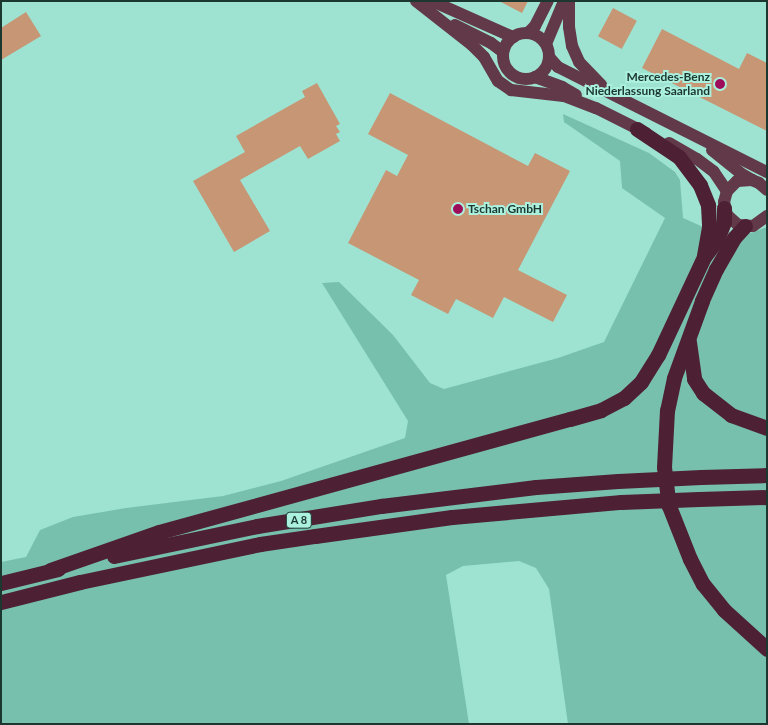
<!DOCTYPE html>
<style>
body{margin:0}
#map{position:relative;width:768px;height:725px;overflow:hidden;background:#9ee3d1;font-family:Lato,sans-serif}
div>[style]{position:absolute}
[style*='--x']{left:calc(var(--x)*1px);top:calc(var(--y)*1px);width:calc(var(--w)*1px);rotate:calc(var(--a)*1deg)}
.green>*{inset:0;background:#78c0ae}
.building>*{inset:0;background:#c69675;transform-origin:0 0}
.major>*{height:12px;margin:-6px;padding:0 6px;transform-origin:6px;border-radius:6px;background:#623948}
.major>.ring{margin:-6px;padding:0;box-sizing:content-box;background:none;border:12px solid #623948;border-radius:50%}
.highway>*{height:15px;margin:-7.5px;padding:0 7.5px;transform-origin:7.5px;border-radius:7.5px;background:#4e2033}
.highway-bridge>*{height:15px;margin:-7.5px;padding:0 7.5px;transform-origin:7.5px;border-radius:7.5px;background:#4e2033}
.dots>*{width:14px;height:14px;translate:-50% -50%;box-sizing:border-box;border:2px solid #abf1de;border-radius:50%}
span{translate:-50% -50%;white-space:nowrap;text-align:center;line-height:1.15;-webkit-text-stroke:4px #abf1de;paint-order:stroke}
.shield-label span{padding:1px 4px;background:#abf1de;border:1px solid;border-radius:4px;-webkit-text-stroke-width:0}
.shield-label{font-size:11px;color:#1b3730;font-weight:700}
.poi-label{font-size:12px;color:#1b3730;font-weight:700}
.right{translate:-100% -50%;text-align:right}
.left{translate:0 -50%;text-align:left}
.frame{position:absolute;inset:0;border:2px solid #1b3730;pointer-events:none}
</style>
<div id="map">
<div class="green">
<i style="clip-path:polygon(563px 114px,649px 153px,675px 172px,680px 180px,683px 218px,737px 242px,745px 235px,767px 227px,767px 724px,568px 724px,549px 589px,536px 568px,519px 561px,463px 566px,446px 575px,469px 724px,1px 724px,1px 562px,26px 557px,40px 530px,73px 517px,126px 508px,223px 496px,281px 481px,405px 438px,408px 421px,322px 283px,339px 282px,393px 335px,430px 383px,444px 389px,558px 358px,604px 342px,665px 218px,622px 188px,620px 161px,564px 122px)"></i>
</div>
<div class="building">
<i style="clip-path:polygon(499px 1px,528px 1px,522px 13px)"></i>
<i style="left:613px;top:8px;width:27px;height:32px;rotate:28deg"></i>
<i style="clip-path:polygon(26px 12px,41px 36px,1px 60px,1px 28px)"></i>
<i style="clip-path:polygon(662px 29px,739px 69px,747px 53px,767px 63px,767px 131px,642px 68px)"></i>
<i style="clip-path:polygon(317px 83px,340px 124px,336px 126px,340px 132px,336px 134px,340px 141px,308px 159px,300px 146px,240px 180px,270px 231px,234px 252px,193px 181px,245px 152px,236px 136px,305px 97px,302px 91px)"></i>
<i style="clip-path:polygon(390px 93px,528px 166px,535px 153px,570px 171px,518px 270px,567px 295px,553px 322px,504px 297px,493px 318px,456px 299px,448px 314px,411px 295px,419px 280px,348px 243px,386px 170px,397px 176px,408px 155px,368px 134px)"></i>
</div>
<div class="major">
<i style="--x:416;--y:1;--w:71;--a:38.2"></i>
<i style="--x:472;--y:45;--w:17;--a:45"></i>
<i style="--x:484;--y:57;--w:28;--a:60"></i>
<i style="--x:498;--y:81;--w:16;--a:35"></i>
<i style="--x:511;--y:90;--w:53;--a:6.5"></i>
<i style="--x:564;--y:96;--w:34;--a:21"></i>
<i style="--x:596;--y:108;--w:56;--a:26.6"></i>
<i style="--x:432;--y:1;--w:89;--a:24"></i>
<i style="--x:569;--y:1;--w:26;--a:90"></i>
<i style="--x:569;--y:27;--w:19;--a:81"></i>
<i style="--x:572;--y:46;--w:17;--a:66"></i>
<i style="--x:579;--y:62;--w:32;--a:46"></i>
<i style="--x:455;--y:25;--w:40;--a:26.6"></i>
<i style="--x:491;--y:43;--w:15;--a:37"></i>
<i class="ring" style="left:503px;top:33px;width:34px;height:34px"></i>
<i style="--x:528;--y:33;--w:10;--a:-45"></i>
<i style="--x:535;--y:26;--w:28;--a:-63"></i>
<i style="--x:546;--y:44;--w:47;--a:-67.3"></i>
<i style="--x:549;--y:57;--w:13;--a:48"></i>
<i style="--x:558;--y:67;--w:234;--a:26.7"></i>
<i style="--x:535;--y:77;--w:29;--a:20"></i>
<i style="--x:562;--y:87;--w:16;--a:30"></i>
<i style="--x:669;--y:143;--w:32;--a:30"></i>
<i style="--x:697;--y:159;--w:21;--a:37"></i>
<i style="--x:714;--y:172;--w:23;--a:56"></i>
<i style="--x:712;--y:150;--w:36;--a:39"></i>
<i style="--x:740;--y:173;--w:14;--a:30"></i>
<i style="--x:767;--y:190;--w:11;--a:-139"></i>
<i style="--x:759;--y:183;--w:8;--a:-157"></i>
<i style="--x:752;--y:180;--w:15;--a:176"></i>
<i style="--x:737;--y:181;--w:14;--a:135"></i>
<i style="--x:727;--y:191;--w:11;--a:105"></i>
<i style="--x:724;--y:202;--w:13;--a:77"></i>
<i style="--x:727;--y:215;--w:15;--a:42"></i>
<i style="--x:738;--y:225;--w:15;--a:4"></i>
<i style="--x:753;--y:226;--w:17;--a:-36"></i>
</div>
<div class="highway">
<i style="--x:637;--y:129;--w:50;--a:33.7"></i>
<i style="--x:679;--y:157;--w:35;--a:53"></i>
<i style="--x:700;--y:185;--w:22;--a:68"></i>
<i style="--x:708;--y:205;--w:22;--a:87"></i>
<i style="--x:709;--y:227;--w:28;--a:100"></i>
<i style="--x:745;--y:226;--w:16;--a:133"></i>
<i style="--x:734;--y:238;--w:36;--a:120"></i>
<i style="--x:716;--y:269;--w:35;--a:114"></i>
<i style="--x:702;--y:301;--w:82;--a:110"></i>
<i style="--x:674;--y:378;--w:33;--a:102"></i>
<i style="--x:667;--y:410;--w:57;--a:93"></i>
<i style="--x:664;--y:467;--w:39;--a:83"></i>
<i style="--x:669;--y:506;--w:57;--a:68.4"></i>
<i style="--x:690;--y:559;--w:28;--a:63"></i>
<i style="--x:703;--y:584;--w:33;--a:51"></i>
<i style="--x:724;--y:610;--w:58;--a:42.2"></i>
<i style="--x:689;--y:342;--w:37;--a:82"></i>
<i style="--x:694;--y:379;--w:17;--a:57"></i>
<i style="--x:703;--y:393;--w:36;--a:38"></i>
<i style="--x:731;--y:415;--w:38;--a:20"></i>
<i style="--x:701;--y:477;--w:66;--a:-1.7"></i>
<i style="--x:699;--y:499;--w:68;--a:-1.7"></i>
<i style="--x:114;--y:556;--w:146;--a:-11.8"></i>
<i style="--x:257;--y:526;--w:126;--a:-9.2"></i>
<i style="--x:381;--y:506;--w:156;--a:-7"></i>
<i style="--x:536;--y:487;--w:82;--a:-4.2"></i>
<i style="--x:50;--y:570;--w:115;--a:-19.2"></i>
<i style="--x:159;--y:532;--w:426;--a:-15.4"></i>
<i style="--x:570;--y:419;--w:32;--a:-16"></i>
<i style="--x:601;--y:410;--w:26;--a:-28"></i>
<i style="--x:624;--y:398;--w:23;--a:-43"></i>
<i style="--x:641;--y:382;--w:32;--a:-58"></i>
<i style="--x:658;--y:355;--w:108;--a:-64.9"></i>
<i style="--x:704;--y:257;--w:21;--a:-53"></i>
<i style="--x:717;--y:240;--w:19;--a:-69"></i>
<i style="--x:724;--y:222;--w:14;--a:-90"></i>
<i style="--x:1;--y:583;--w:59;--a:-13.8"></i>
<i style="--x:1;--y:602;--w:81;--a:-14.2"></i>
<i style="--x:80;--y:582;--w:184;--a:-11.9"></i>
<i style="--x:260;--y:544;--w:56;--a:-8.3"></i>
<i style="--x:315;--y:536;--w:138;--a:-7.9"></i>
<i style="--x:452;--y:517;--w:170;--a:-5.1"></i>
</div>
<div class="highway-bridge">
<i style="--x:618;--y:481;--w:83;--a:-2.8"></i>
<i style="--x:621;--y:502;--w:78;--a:-2.2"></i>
</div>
<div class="dots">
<i style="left:720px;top:84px;background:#9d0d5a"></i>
<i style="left:458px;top:209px;background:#9d0d5a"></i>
</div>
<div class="shield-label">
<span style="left:299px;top:520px">A 8</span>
</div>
<div class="poi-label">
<span class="right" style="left:710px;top:84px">Mercedes-Benz<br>Niederlassung Saarland</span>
<span class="left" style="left:468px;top:209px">Tschan GmbH</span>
</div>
<div class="frame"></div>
</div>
